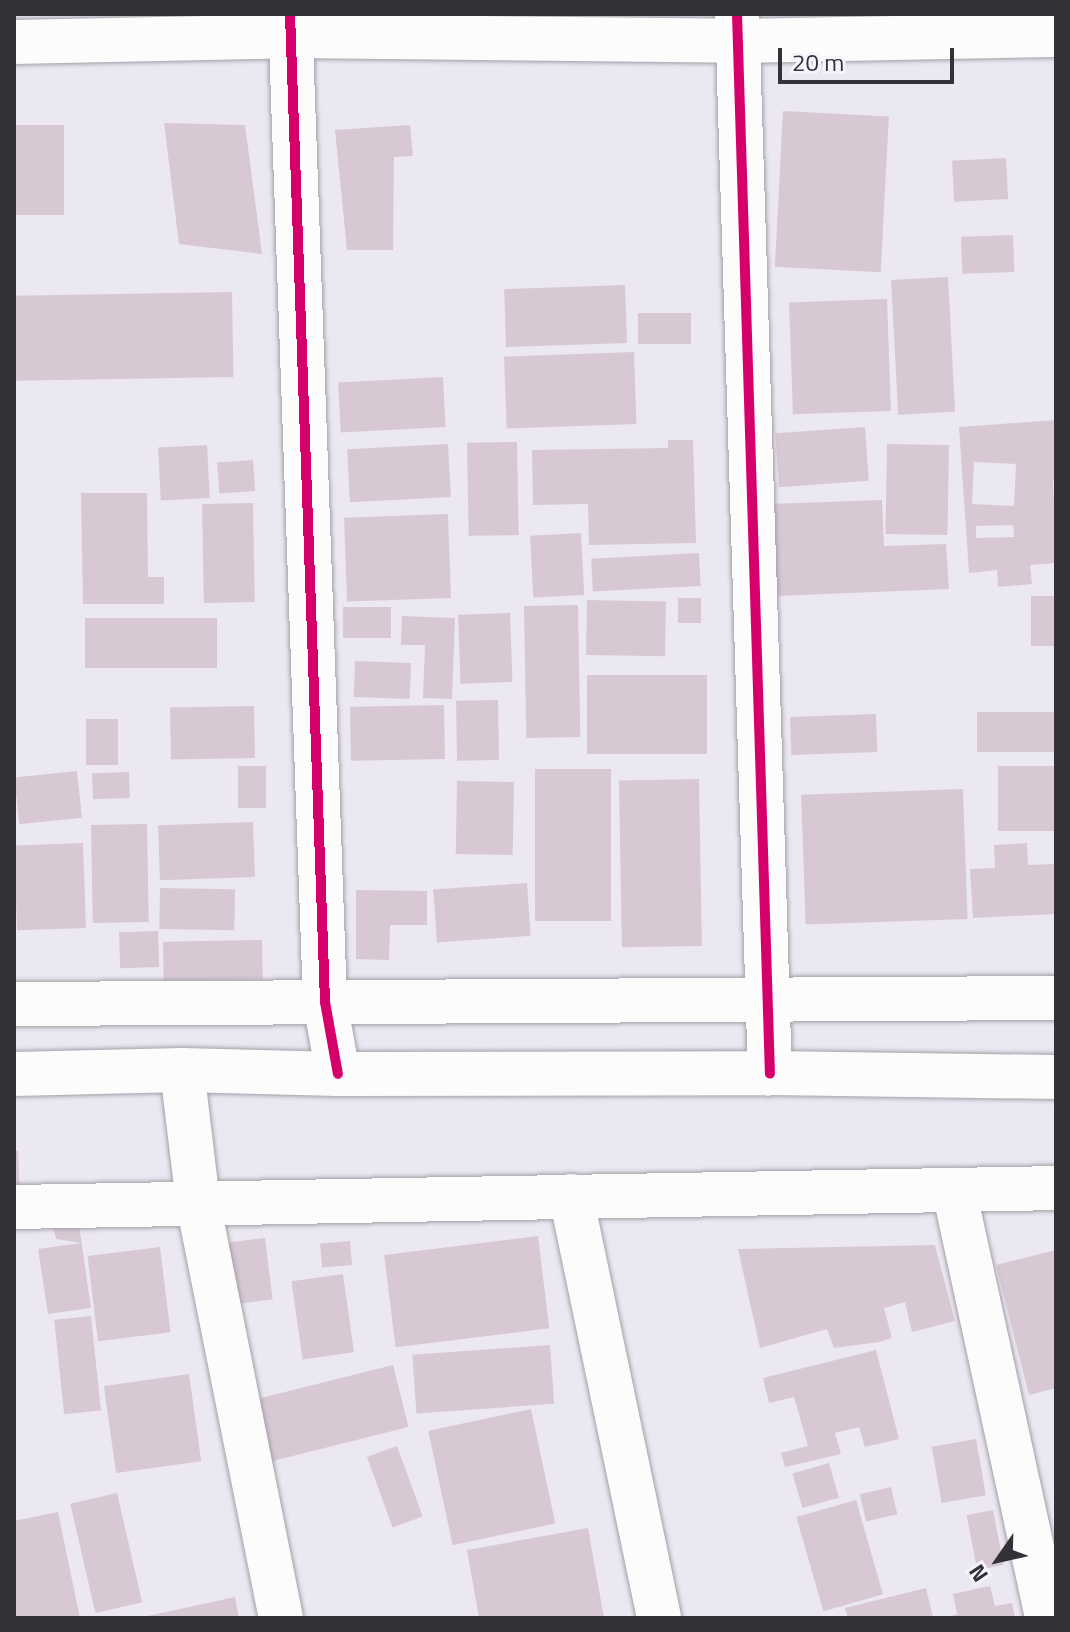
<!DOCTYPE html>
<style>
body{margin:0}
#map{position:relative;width:1070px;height:1632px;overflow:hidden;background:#ebe8f2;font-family:"Titillium Web",sans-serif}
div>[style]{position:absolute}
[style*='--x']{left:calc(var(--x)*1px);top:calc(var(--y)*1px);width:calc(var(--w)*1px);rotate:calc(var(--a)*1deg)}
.building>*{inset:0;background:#d8c8d4;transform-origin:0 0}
.roads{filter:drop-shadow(0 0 2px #a3a0a8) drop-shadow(0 0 2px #a3a0a8)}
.minor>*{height:44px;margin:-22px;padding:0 22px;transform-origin:22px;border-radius:22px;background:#fcfcfd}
.tertiary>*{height:44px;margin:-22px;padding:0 22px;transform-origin:22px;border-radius:22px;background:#fcfcfd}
.cycleway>*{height:10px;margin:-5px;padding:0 5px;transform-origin:5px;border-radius:5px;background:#d6006c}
span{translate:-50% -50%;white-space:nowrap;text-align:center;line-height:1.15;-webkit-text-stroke:6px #f6f3fd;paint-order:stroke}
.frame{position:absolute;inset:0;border:16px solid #343138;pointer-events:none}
.north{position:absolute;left:958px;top:1520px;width:80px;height:80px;-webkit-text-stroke:6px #f6f3fd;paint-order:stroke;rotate:236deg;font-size:22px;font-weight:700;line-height:32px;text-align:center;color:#343138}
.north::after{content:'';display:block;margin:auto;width:28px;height:36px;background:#343138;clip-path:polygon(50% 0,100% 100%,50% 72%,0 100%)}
.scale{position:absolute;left:778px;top:48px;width:176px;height:36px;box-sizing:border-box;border:4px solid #343138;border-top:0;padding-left:10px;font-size:24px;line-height:28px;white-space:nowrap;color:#343138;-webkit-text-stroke:6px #f6f3fd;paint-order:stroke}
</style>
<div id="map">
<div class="building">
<i style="left:783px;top:111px;width:106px;height:156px;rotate:3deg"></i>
<i style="clip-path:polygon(164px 123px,245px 125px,262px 254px,179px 244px)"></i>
<i style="left:14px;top:125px;width:50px;height:90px"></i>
<i style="clip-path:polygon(410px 125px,413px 156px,394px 157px,393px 250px,347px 250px,335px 130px)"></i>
<i style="left:1006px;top:158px;width:41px;height:54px;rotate:87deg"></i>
<i style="left:1013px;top:235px;width:37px;height:52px;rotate:88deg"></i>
<i style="left:948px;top:277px;width:135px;height:57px;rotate:87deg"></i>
<i style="left:625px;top:285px;width:58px;height:121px;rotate:88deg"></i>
<i style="left:232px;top:292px;width:85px;height:218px;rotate:89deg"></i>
<i style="left:887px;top:299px;width:112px;height:98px;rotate:88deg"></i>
<i style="left:638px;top:313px;width:53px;height:31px"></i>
<i style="left:634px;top:352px;width:72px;height:130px;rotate:88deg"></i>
<i style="left:443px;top:377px;width:50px;height:105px;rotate:87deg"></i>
<i style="clip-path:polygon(evenodd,1056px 420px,1056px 478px,1053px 479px,1056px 563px,1030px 565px,1032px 584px,998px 587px,997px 570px,969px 573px,959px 427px,1056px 420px,974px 462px,1016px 464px,1014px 506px,972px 504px,974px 462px,1056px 420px,1013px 525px,1014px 537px,976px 538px,976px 526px,1013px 525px)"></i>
<i style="left:865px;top:427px;width:54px;height:90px;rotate:86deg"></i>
<i style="clip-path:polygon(668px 440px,693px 440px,696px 543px,589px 545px,588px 504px,533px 505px,532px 450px,668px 448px)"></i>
<i style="left:517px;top:442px;width:93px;height:50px;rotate:89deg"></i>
<i style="left:448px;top:444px;width:53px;height:101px;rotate:87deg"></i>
<i style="left:887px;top:444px;width:62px;height:90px;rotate:1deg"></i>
<i style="left:207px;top:445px;width:53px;height:49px;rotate:87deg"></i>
<i style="left:253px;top:460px;width:31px;height:36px;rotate:86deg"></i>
<i style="clip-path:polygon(81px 493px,147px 493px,148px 577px,164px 577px,164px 604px,83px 604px)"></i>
<i style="clip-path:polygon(882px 500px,884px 546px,946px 544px,949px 589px,775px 596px,770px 504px)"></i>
<i style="left:253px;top:503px;width:99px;height:51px;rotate:89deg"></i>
<i style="left:448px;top:514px;width:84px;height:104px;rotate:88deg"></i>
<i style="left:581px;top:533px;width:62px;height:51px;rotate:87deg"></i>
<i style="left:699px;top:553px;width:33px;height:108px;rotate:87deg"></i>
<i style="left:1056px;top:596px;width:50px;height:25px;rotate:90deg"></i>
<i style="left:678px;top:598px;width:23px;height:25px"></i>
<i style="left:587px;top:600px;width:79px;height:55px;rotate:1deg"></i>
<i style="left:578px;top:605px;width:132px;height:54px;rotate:89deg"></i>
<i style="left:343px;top:607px;width:48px;height:31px"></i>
<i style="left:510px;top:613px;width:69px;height:52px;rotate:88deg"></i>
<i style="clip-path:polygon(402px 616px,455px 618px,452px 699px,423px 698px,425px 645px,401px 645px)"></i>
<i style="left:85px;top:618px;width:132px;height:50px"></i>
<i style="left:355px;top:661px;width:56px;height:36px;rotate:2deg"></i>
<i style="left:707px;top:675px;width:79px;height:120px;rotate:90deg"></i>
<i style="left:498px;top:700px;width:60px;height:42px;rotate:89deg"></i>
<i style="left:444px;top:705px;width:54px;height:94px;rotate:89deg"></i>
<i style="left:254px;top:706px;width:52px;height:84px;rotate:89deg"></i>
<i style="left:1056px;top:712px;width:40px;height:79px;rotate:90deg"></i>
<i style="left:876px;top:714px;width:38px;height:86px;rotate:88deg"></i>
<i style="left:86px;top:719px;width:32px;height:46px"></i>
<i style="left:238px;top:766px;width:28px;height:42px"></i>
<i style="left:1056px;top:766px;width:65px;height:58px;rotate:90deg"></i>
<i style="left:611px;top:769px;width:152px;height:76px;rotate:90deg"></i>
<i style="left:77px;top:771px;width:47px;height:63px;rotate:84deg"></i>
<i style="left:129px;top:772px;width:26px;height:37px;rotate:88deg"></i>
<i style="left:699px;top:779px;width:167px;height:80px;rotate:89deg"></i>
<i style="left:457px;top:781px;width:57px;height:73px;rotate:1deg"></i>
<i style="left:963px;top:789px;width:130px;height:162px;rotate:88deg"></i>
<i style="left:253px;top:822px;width:55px;height:95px;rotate:88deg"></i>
<i style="left:147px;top:824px;width:98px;height:56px;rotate:89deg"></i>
<i style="left:83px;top:843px;width:85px;height:69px;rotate:88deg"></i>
<i style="clip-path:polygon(1027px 843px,1028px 865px,1056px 864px,1056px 914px,973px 918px,970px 869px,995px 868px,994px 845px)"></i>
<i style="left:527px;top:883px;width:53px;height:94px;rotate:86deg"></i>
<i style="left:160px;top:888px;width:75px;height:41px;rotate:1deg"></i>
<i style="clip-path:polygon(356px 890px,427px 891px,427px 925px,390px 925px,389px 960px,356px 959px)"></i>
<i style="left:158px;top:931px;width:36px;height:39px;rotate:88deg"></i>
<i style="left:262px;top:940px;width:39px;height:99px;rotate:89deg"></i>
<i style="clip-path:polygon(14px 1151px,18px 1151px,20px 1198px,14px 1198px)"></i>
<i style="clip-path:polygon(50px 1215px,78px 1218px,91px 1308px,48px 1314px,38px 1249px,81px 1243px,56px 1239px)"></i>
<i style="left:538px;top:1236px;width:93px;height:155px;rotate:83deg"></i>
<i style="left:265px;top:1238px;width:62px;height:39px;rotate:83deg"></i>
<i style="left:350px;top:1241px;width:24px;height:30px;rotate:85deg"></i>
<i style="clip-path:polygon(935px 1245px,955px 1321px,912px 1332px,905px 1302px,884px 1308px,892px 1338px,879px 1342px,834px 1348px,827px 1329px,760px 1348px,738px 1249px)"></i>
<i style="left:160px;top:1247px;width:86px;height:73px;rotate:83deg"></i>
<i style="clip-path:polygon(1056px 1250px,1056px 1388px,1029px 1395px,996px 1265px)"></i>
<i style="left:343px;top:1274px;width:79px;height:52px;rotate:82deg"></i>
<i style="left:91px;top:1316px;width:95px;height:37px;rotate:84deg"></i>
<i style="left:550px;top:1345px;width:59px;height:138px;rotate:86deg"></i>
<i style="clip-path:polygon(876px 1350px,899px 1439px,865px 1447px,859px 1427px,835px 1433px,841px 1454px,785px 1467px,781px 1453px,808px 1446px,794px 1397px,769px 1403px,763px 1378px)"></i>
<i style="left:393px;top:1365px;width:64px;height:146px;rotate:76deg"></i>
<i style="left:189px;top:1374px;width:88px;height:86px;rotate:82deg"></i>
<i style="left:531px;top:1409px;width:117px;height:105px;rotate:78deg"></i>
<i style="left:976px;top:1439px;width:57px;height:45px;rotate:80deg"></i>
<i style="left:397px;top:1446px;width:75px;height:32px;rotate:70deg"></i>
<i style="left:829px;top:1463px;width:36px;height:38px;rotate:74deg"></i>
<i style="left:891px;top:1487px;width:28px;height:32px;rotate:77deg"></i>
<i style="left:117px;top:1493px;width:112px;height:48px;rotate:77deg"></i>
<i style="left:856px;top:1500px;width:98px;height:62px;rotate:74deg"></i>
<i style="left:993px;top:1510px;width:56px;height:27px;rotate:79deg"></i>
<i style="clip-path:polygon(58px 1512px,80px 1618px,14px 1618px,14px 1521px)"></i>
<i style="clip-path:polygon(588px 1528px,604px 1618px,479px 1618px,467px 1550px)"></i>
<i style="clip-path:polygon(990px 1586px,995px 1606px,1012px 1603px,1015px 1618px,947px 1618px,957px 1614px,953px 1594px)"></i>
<i style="clip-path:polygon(926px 1588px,933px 1618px,848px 1618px,845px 1608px)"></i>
<i style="clip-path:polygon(235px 1597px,239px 1618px,144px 1618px,143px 1617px)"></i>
</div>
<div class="roads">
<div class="minor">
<i style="--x:290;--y:14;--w:989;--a:87.97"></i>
<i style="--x:325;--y:1002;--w:73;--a:79.8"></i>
<i style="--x:737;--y:14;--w:1060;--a:88.22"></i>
<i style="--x:14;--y:42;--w:277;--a:-1.2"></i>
<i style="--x:291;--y:36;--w:447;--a:0.6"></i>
<i style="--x:738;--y:41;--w:318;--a:-1.1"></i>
<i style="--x:14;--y:1004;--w:1042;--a:-0.33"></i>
<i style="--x:182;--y:1070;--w:134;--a:83.1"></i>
<i style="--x:198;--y:1203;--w:423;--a:78.7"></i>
<i style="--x:954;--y:1190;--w:438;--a:77.7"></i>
<i style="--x:571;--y:1196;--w:431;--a:78.2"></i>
<i style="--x:14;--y:1207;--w:1042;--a:-1.04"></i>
</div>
<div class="tertiary">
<i style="--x:14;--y:1074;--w:168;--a:-1.4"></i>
<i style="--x:182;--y:1070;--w:156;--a:1.5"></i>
<i style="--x:338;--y:1074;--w:432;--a:-0.1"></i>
<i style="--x:770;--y:1073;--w:286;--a:0.8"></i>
</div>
</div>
<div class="cycleway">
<i style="--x:290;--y:14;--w:989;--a:87.97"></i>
<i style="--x:325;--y:1002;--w:73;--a:79.8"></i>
<i style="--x:737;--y:14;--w:1060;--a:88.22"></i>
</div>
<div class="frame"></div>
<div class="north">N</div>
<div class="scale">20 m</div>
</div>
